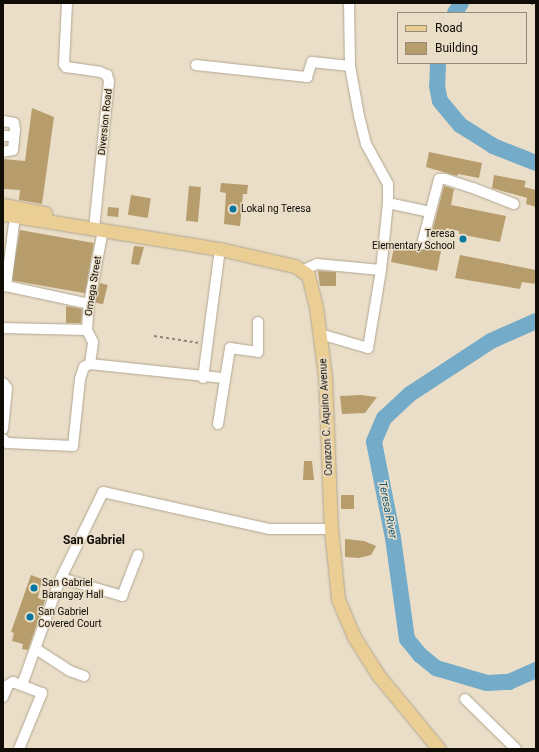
<!DOCTYPE html>
<style>
body{margin:0}
#map{position:relative;width:539px;height:752px;overflow:hidden;background:#eadec8;font-family:Roboto,sans-serif}
div>[style]{position:absolute}
[style*='--x']{left:calc(var(--x)*1px);top:calc(var(--y)*1px);width:calc(var(--w)*1px);rotate:calc(var(--a)*1deg)}
.river>*{height:16px;margin:-8px;padding:0 8px;transform-origin:8px;border-radius:8px;background:#73abc8}
.building>*{inset:0;background:#b79d6c;transform-origin:0 0}
.path>*{height:1.5px;margin-top:-0.75px;transform-origin:0;background:repeating-linear-gradient(90deg,#918878 0 3px,transparent 0 6px)}
.roads{filter:drop-shadow(0 0 1px #b1a691) drop-shadow(0 0 1px #b1a691)}
.minor>*{height:10px;margin:-5px;padding:0 5px;transform-origin:5px;border-radius:5px;background:#fff}
.major>*{height:13px;margin:-6.5px;padding:0 6.5px;transform-origin:6.5px;border-radius:6.5px;background:#eace94}
.dots>*{width:11px;height:11px;translate:-50% -50%;box-sizing:border-box;border:2px solid #eadec8;border-radius:50%}
span{translate:-50% -50%;white-space:nowrap;text-align:center;line-height:1.15;-webkit-text-stroke:3px #eadec8;paint-order:stroke}
.street-label{font-size:10px;color:#100c06}
.poi-label{font-size:10px;color:#100c06}
.left{translate:0 -50%;text-align:left}
.right{translate:-100% -50%;text-align:right}
.water-label{font-size:11px;color:#105775;font-style:italic}
.quarter-label{font-size:12px;color:#100c06;font-weight:700}
.frame{position:absolute;inset:0;border:4px solid #100c06;pointer-events:none}
.legend{position:absolute;left:397px;top:12px;width:130px;height:52px;box-sizing:border-box;background:#eadec8;border:1px solid #938a7a;margin:0;padding:5px 7px;list-style:none;font-size:12px;color:#100c06}
.legend li{display:flex;align-items:center;gap:8px;height:20px}
.legend b{width:20px;border:1px solid #938a7a}
</style>
<div id="map">
<div class="river">
<i style="--x:455;--y:13;--w:12;--a:-59"></i>
<i style="--x:438;--y:63;--w:23;--a:92"></i>
<i style="--x:437;--y:86;--w:15;--a:79"></i>
<i style="--x:440;--y:101;--w:31;--a:50"></i>
<i style="--x:460;--y:125;--w:39;--a:32"></i>
<i style="--x:493;--y:146;--w:46;--a:21.6"></i>
<i style="--x:536;--y:321;--w:49;--a:156"></i>
<i style="--x:491;--y:341;--w:97;--a:146.8"></i>
<i style="--x:410;--y:394;--w:35;--a:137"></i>
<i style="--x:384;--y:418;--w:26;--a:113"></i>
<i style="--x:374;--y:442;--w:98;--a:78.8"></i>
<i style="--x:393;--y:538;--w:102;--a:82.1"></i>
<i style="--x:407;--y:639;--w:21;--a:51"></i>
<i style="--x:420;--y:655;--w:21;--a:39"></i>
<i style="--x:436;--y:668;--w:53;--a:16.4"></i>
<i style="--x:487;--y:683;--w:22;--a:-3"></i>
<i style="--x:509;--y:682;--w:30;--a:-24"></i>
</div>
<div class="building">
<i style="clip-path:polygon(32px 108px,54px 117px,42px 204px,19px 200px,20px 190px,3px 189px,3px 159px,25px 161px)"></i>
<i style="clip-path:polygon(429px 152px,482px 163px,479px 178px,458px 174px,457px 176px,426px 167px)"></i>
<i style="clip-path:polygon(494px 175px,526px 181px,524px 187px,536px 190px,536px 207px,526px 204px,527px 198px,492px 188px)"></i>
<i style="clip-path:polygon(221px 183px,248px 185px,247px 194px,243px 194px,240px 226px,224px 224px,226px 193px,220px 192px)"></i>
<i style="left:189px;top:186px;width:12px;height:35px;rotate:5deg"></i>
<i style="clip-path:polygon(444px 186px,454px 189px,451px 205px,506px 216px,500px 242px,459px 234px,459px 231px,446px 228px,444px 235px,432px 232px)"></i>
<i style="left:131px;top:195px;width:20px;height:20px;rotate:9deg"></i>
<i style="left:108px;top:207px;width:11px;height:9px;rotate:5deg"></i>
<i style="left:20px;top:230px;width:75px;height:51px;rotate:10deg"></i>
<i style="clip-path:polygon(395px 242px,416px 247px,421px 250px,427px 249px,441px 251px,437px 271px,391px 262px)"></i>
<i style="clip-path:polygon(134px 246px,144px 247px,139px 265px,131px 264px)"></i>
<i style="clip-path:polygon(460px 255px,536px 270px,536px 284px,522px 282px,520px 289px,455px 278px)"></i>
<i style="clip-path:polygon(318px 271px,336px 272px,336px 286px,320px 286px)"></i>
<i style="left:100px;top:283px;width:8px;height:20px;rotate:14deg"></i>
<i style="clip-path:polygon(66px 306px,82px 309px,81px 323px,66px 323px)"></i>
<i style="clip-path:polygon(361px 395px,377px 397px,365px 413px,342px 414px,340px 396px)"></i>
<i style="clip-path:polygon(304px 461px,312px 461px,314px 480px,303px 480px)"></i>
<i style="left:354px;top:495px;width:14px;height:13px;rotate:90deg"></i>
<i style="clip-path:polygon(345px 539px,364px 541px,376px 546px,371px 555px,359px 558px,345px 557px)"></i>
<i style="clip-path:polygon(31px 575px,42px 579px,38px 598px,45px 600px,28px 650px,22px 649px,23px 644px,12px 641px,14px 633px,11px 632px)"></i>
</div>
<div class="path">
<i style="--x:531;--y:3;--w:6;--a:31"></i>
<i style="--x:154;--y:336;--w:46;--a:8.8"></i>
</div>
<div class="roads">
<div class="minor">
<i style="--x:67;--y:3;--w:61;--a:92.8"></i>
<i style="--x:64;--y:64;--w:4;--a:56"></i>
<i style="--x:66;--y:67;--w:34;--a:8"></i>
<i style="--x:100;--y:72;--w:8;--a:23"></i>
<i style="--x:107;--y:75;--w:6;--a:72"></i>
<i style="--x:109;--y:81;--w:148;--a:95.8"></i>
<i style="--x:196;--y:65;--w:112;--a:6.2"></i>
<i style="--x:307;--y:77;--w:16;--a:-72"></i>
<i style="--x:312;--y:62;--w:38;--a:6"></i>
<i style="--x:3;--y:121;--w:11;--a:10"></i>
<i style="--x:14;--y:123;--w:7;--a:82"></i>
<i style="--x:15;--y:130;--w:20;--a:96"></i>
<i style="--x:13;--y:150;--w:10;--a:169"></i>
<i style="--x:3;--y:136;--w:11;--a:0"></i>
<i style="--x:388;--y:203;--w:43;--a:12.1"></i>
<i style="--x:15;--y:216;--w:71;--a:97.3"></i>
<i style="--x:6;--y:286;--w:85;--a:12.2"></i>
<i style="--x:422;--y:244;--w:67;--a:-75.3"></i>
<i style="--x:439;--y:179;--w:6;--a:0"></i>
<i style="--x:445;--y:179;--w:29;--a:18"></i>
<i style="--x:473;--y:188;--w:44;--a:21.3"></i>
<i style="--x:304;--y:270;--w:14;--a:-25"></i>
<i style="--x:317;--y:264;--w:64;--a:5.4"></i>
<i style="--x:3;--y:328;--w:84;--a:1.4"></i>
<i style="--x:320;--y:334;--w:50;--a:16.3"></i>
<i style="--x:368;--y:348;--w:79;--a:-80.5"></i>
<i style="--x:381;--y:270;--w:67;--a:-84"></i>
<i style="--x:388;--y:203;--w:19;--a:-90"></i>
<i style="--x:388;--y:184;--w:46;--a:-118.8"></i>
<i style="--x:366;--y:144;--w:29;--a:-104"></i>
<i style="--x:359;--y:116;--w:51;--a:-100.2"></i>
<i style="--x:350;--y:66;--w:63;--a:-90.9"></i>
<i style="--x:90;--y:364;--w:22;--a:-82"></i>
<i style="--x:93;--y:342;--w:13;--a:-117"></i>
<i style="--x:87;--y:330;--w:26;--a:-86"></i>
<i style="--x:89;--y:304;--w:75;--a:-79.3"></i>
<i style="--x:203;--y:378;--w:130;--a:-82.5"></i>
<i style="--x:3;--y:383;--w:6;--a:51"></i>
<i style="--x:7;--y:388;--w:41;--a:95.6"></i>
<i style="--x:218;--y:424;--w:77;--a:-81"></i>
<i style="--x:230;--y:348;--w:28;--a:8"></i>
<i style="--x:258;--y:352;--w:30;--a:-90"></i>
<i style="--x:3;--y:439;--w:6;--a:45"></i>
<i style="--x:7;--y:443;--w:66;--a:2.6"></i>
<i style="--x:73;--y:446;--w:67;--a:-84"></i>
<i style="--x:80;--y:379;--w:13;--a:-72"></i>
<i style="--x:84;--y:367;--w:7;--a:-27"></i>
<i style="--x:90;--y:364;--w:135;--a:6"></i>
<i style="--x:61;--y:578;--w:64;--a:16.4"></i>
<i style="--x:122;--y:596;--w:44;--a:-68.7"></i>
<i style="--x:36;--y:649;--w:40;--a:32.9"></i>
<i style="--x:70;--y:671;--w:15;--a:20"></i>
<i style="--x:22;--y:685;--w:109;--a:-70.2"></i>
<i style="--x:59;--y:582;--w:100;--a:-63.9"></i>
<i style="--x:103;--y:492;--w:171;--a:12.5"></i>
<i style="--x:270;--y:529;--w:61;--a:0"></i>
<i style="--x:3;--y:697;--w:13;--a:-67"></i>
<i style="--x:8;--y:685;--w:6;--a:-31"></i>
<i style="--x:13;--y:682;--w:31;--a:21"></i>
<i style="--x:42;--y:693;--w:61;--a:112.3"></i>
<i style="--x:465;--y:699;--w:71;--a:44.4"></i>
</div>
<div class="major">
<i style="--x:3;--y:205;--w:43;--a:10.8"></i>
<i style="--x:3;--y:214;--w:220;--a:9.2"></i>
<i style="--x:220;--y:249;--w:77;--a:12.8"></i>
<i style="--x:295;--y:266;--w:16;--a:35"></i>
<i style="--x:308;--y:275;--w:33;--a:76"></i>
<i style="--x:316;--y:307;--w:70;--a:82.6"></i>
<i style="--x:325;--y:376;--w:153;--a:87.8"></i>
<i style="--x:331;--y:529;--w:70;--a:84.3"></i>
<i style="--x:338;--y:599;--w:41;--a:67.2"></i>
<i style="--x:354;--y:637;--w:45;--a:57.7"></i>
<i style="--x:378;--y:675;--w:96;--a:50.5"></i>
</div>
</div>
<div class="dots">
<i style="left:233px;top:209px;background:#0476a0"></i>
<i style="left:463px;top:239px;background:#0476a0"></i>
<i style="left:34px;top:588px;background:#0476a0"></i>
<i style="left:30px;top:617px;background:#0476a0"></i>
</div>
<div class="street-label">
<span style="left:105px;top:122px;rotate:-84deg">Diversion Road</span>
<span style="left:93px;top:286px;rotate:-81deg">Omega Street</span>
<span style="left:326px;top:417px;rotate:-93deg">Corazon C. Aquino Avenue</span>
</div>
<div class="poi-label">
<span class="left" style="left:241px;top:209px">Lokal ng Teresa</span>
<span class="right" style="left:455px;top:239px">Teresa<br>Elementary School</span>
<span class="left" style="left:42px;top:588px">San Gabriel<br>Barangay Hall</span>
<span class="left" style="left:38px;top:617px">San Gabriel<br>Covered Court</span>
</div>
<div class="water-label">
<span style="left:387px;top:510px;rotate:79deg">Teresa River</span>
</div>
<div class="quarter-label">
<span style="left:94px;top:541px">San Gabriel</span>
</div>
<div class="frame"></div>
<ul class="legend">
<li><b style="height:5px;background:#eace94"></b>Road</li>
<li><b style="height:11px;background:#b79d6c"></b>Building</li>
</ul>
</div>
